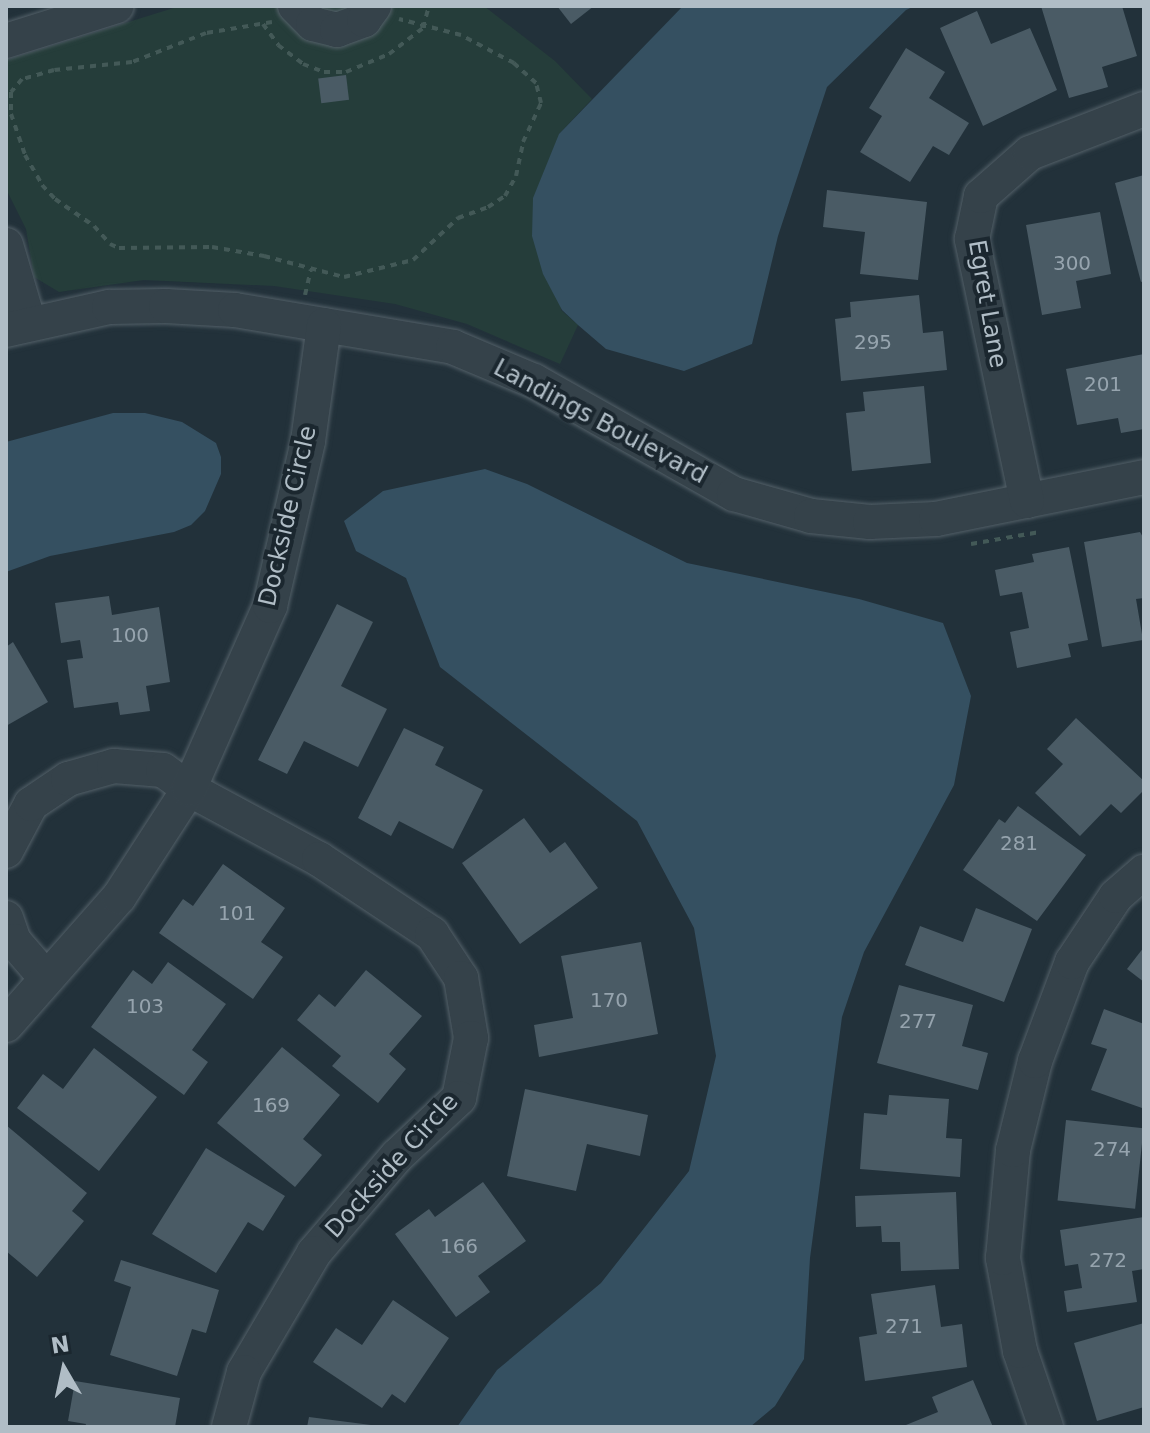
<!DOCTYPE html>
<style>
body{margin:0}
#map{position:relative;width:1150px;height:1433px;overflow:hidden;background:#22313a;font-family:"DejaVu Sans",sans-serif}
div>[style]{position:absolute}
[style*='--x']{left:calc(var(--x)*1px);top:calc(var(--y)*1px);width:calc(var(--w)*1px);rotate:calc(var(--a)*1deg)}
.green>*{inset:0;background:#253d3a}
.water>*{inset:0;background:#355061}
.building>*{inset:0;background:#4a5b65;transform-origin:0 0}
.path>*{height:4px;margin-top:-2px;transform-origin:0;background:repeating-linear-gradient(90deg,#435957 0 6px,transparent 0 12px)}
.roads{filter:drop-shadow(0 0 2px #536068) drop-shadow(0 0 2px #536068)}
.minor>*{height:34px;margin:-17px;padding:0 17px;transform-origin:17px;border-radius:17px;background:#35424a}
span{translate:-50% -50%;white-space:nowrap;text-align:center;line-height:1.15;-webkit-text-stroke:8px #1b272f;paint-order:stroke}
.number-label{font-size:20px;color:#96a4ae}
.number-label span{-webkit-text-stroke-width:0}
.street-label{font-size:24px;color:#b0bdc6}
.frame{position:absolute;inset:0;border:8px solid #b0bdc6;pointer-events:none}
.north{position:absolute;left:24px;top:1329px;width:80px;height:80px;-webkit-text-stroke:6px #1b272f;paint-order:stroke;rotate:351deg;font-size:22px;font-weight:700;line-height:32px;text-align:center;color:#b0bdc6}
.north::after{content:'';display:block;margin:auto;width:28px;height:36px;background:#b0bdc6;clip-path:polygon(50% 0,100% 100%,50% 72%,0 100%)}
</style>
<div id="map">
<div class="green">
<i style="clip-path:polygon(180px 6px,484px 6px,555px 61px,592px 99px,559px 134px,561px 310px,578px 325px,560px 364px,467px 324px,395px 304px,274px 286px,144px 280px,59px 292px,34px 277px,26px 229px,6px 189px,6px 60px)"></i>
</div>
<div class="water">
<i style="clip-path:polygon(683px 6px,915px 6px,906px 10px,827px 87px,778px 236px,752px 344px,684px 371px,606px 349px,578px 325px,562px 310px,543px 274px,532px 236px,533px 198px,559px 134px)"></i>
<i style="clip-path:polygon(113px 413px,145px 413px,182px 422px,216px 443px,221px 457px,221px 474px,205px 511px,191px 525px,174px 532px,50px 556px,6px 572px,6px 442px)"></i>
<i style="clip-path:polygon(485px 469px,527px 484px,687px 563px,859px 599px,943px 623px,971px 696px,954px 785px,864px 952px,842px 1017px,810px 1258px,804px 1359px,775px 1406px,750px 1427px,457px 1427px,497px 1370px,601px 1283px,689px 1171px,716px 1056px,694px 928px,637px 821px,440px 667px,406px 578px,356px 551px,344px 521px,383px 491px)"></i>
</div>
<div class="building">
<i style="clip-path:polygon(557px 6px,594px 6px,571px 24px)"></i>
<i style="clip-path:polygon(1041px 6px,1122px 6px,1137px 56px,1102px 67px,1108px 87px,1069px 98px)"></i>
<i style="clip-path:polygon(977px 11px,991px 44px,1030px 28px,1057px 90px,983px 126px,940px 28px)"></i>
<i style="clip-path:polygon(906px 48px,945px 72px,929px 98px,969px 123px,949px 155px,933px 146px,910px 182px,860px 152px,882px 116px,869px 108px)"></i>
<i style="left:346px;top:75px;width:25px;height:28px;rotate:83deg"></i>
<i style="clip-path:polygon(1144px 175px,1144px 281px,1141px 282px,1115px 183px)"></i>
<i style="clip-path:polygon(827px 190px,927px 202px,918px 280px,860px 274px,865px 232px,823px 227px)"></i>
<i style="clip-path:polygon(1100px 212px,1111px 274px,1076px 281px,1081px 308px,1042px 315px,1026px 225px)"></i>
<i style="clip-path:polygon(919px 295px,923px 333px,943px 331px,947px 370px,841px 381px,835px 319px,851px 317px,850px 302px)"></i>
<i style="clip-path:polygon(1144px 354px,1144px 429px,1121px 433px,1118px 418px,1077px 425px,1066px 369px)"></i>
<i style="clip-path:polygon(924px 386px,931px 463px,852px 471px,846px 413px,865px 411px,863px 392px)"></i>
<i style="clip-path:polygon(1140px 532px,1144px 539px,1144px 598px,1136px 599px,1143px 640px,1102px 647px,1084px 542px)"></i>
<i style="clip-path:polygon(1069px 547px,1088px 640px,1068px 644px,1071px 657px,1017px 668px,1010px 632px,1029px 628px,1022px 592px,1000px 596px,995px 570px,1034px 562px,1032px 554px)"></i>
<i style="clip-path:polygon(109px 596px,112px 615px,159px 607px,170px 682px,146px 686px,150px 711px,120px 715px,118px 702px,74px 708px,67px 660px,83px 658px,80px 640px,61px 643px,55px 603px)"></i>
<i style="clip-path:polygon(337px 604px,373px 622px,341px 686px,387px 709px,358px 767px,304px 741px,287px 774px,258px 760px)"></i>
<i style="clip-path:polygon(13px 642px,48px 702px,6px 726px,6px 647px)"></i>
<i style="clip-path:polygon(1076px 718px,1144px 781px,1144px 790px,1121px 813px,1111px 804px,1080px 836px,1035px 793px,1063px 764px,1047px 749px)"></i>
<i style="clip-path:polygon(404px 728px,444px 747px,435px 765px,483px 790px,453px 849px,399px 821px,391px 836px,358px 818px)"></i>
<i style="clip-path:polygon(1018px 806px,1086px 855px,1037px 921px,963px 870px,999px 819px,1005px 823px)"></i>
<i style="clip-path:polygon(524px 818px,550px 853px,565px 842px,598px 888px,520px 944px,462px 863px)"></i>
<i style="clip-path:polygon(223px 864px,285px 908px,261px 942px,283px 957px,253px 999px,159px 933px,183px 899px,193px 906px)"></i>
<i style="clip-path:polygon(976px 908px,1032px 929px,1004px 1002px,905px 965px,920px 926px,963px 942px)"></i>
<i style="clip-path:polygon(641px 942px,658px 1034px,539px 1057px,534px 1025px,573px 1018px,561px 956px)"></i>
<i style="clip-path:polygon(1144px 947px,1144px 982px,1127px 969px)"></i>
<i style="clip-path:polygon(168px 962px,226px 1004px,192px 1050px,208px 1062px,184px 1095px,91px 1027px,133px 970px,152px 984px)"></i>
<i style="clip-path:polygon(366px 970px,422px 1016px,389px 1054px,406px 1069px,378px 1103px,332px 1066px,341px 1056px,297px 1020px,319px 994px,335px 1007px)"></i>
<i style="clip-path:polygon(899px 985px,973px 1005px,962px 1046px,988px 1053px,978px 1090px,877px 1063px)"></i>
<i style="clip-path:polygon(1104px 1009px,1144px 1024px,1142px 1108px,1091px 1090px,1107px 1049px,1091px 1044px)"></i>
<i style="clip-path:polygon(282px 1047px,340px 1095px,303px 1139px,322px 1155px,295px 1187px,217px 1123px)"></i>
<i style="clip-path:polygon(94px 1048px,157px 1097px,99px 1171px,17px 1108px,43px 1074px,63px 1089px)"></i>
<i style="clip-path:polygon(525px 1089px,648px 1115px,640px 1156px,587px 1144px,576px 1191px,507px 1176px)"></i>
<i style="clip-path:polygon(889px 1095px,949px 1099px,946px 1138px,962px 1139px,960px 1177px,860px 1169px,864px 1113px,887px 1115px)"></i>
<i style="left:1066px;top:1120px;width:78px;height:81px;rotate:6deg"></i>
<i style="clip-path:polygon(6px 1125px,87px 1193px,72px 1211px,84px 1221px,37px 1277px,6px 1251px)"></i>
<i style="clip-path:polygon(206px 1148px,285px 1196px,263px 1231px,248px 1222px,216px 1273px,152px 1234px)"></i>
<i style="clip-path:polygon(483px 1182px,526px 1241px,478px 1276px,490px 1292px,456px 1317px,395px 1234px,429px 1209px,435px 1217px)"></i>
<i style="clip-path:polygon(956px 1192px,959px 1269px,901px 1271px,900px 1242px,882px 1242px,881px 1226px,856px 1227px,855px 1196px)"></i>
<i style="clip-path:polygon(1144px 1217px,1144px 1269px,1132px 1271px,1137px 1302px,1067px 1312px,1064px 1291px,1082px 1288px,1078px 1264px,1065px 1266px,1060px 1230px)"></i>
<i style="clip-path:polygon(121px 1260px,219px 1290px,206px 1333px,192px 1329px,177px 1376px,110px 1355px,131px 1287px,114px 1281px)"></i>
<i style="clip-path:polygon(935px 1285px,941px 1327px,962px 1324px,967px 1367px,865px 1381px,859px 1337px,877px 1334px,871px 1294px)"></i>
<i style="clip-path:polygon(393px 1300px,449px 1338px,405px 1403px,392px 1394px,382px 1408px,313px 1362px,336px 1328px,362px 1345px)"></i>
<i style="clip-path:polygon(1144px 1323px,1144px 1407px,1097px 1421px,1074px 1343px)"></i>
<i style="clip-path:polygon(973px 1380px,993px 1427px,901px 1427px,938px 1412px,932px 1397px)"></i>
<i style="clip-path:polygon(75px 1381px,180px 1398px,175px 1427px,85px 1427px,86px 1424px,68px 1421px)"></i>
<i style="clip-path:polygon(309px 1417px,371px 1425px,371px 1427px,307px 1427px)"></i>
</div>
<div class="path">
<i style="--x:272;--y:22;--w:67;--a:170.5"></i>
<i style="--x:206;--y:33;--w:79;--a:158.6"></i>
<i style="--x:132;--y:62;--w:78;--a:174.1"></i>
<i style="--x:54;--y:70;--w:33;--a:164"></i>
<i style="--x:22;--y:79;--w:17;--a:130"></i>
<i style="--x:11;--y:92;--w:22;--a:90"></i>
<i style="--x:11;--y:114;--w:43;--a:71.1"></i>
<i style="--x:25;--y:155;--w:34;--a:60"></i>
<i style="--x:42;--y:185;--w:19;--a:47"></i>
<i style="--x:55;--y:199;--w:47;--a:34.7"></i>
<i style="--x:94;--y:226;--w:24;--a:48"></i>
<i style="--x:110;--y:244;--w:10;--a:24"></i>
<i style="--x:119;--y:248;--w:93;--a:-0.6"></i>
<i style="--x:212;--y:247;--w:53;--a:9.8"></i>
<i style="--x:264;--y:256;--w:83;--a:14.7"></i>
<i style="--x:344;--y:277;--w:71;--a:-13.8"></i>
<i style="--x:413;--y:260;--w:62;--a:-43"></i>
<i style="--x:458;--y:218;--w:32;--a:-20"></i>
<i style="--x:488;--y:207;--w:20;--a:-33"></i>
<i style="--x:505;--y:196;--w:23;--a:-61"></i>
<i style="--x:516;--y:176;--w:35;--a:-78"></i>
<i style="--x:523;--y:142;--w:43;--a:-65.2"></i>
<i style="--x:541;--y:103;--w:21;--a:-104"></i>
<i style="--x:536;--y:83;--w:30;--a:-138"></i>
<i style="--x:514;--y:63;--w:60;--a:-152.2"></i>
<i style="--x:461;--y:35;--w:64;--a:-165.5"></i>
<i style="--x:263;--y:24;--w:26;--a:54"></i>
<i style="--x:278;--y:45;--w:31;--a:37"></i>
<i style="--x:303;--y:64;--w:22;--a:21"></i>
<i style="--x:324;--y:72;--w:22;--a:0"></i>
<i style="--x:346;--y:72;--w:47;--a:-22.7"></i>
<i style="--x:389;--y:54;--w:43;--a:-37.4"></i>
<i style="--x:423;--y:28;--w:23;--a:-75"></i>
<i style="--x:305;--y:295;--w:26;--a:-77"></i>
<i style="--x:971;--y:544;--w:70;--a:-9.9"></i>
</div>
<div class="roads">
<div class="minor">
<i style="--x:295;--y:6;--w:25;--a:45"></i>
<i style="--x:313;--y:24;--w:25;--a:14"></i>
<i style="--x:337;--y:30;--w:29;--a:-20"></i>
<i style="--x:364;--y:20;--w:17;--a:-54"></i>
<i style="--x:6;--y:41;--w:116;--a:-17.5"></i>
<i style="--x:6;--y:245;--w:81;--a:73.6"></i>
<i style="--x:6;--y:330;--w:106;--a:-12.6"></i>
<i style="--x:109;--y:307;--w:57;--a:-1"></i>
<i style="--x:166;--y:306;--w:69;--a:3.3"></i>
<i style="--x:235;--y:310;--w:221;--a:9.6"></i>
<i style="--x:453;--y:347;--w:88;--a:22.8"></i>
<i style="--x:534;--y:381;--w:230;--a:29.5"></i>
<i style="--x:734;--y:494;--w:80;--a:15.9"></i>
<i style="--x:811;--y:516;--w:59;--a:5.8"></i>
<i style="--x:870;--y:522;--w:66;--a:-2.6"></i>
<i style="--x:936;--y:519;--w:212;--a:-11.4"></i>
<i style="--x:1027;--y:501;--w:268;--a:-101.9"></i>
<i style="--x:972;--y:239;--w:44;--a:-78.2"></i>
<i style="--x:981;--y:196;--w:65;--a:-41.3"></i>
<i style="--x:1030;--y:153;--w:122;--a:-21.1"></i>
<i style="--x:6;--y:851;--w:53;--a:-62"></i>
<i style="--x:31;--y:804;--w:45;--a:-34"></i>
<i style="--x:68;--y:779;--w:48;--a:-15.8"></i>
<i style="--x:114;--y:766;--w:49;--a:4.7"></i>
<i style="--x:163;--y:770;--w:32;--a:36"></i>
<i style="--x:189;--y:789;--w:148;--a:28.3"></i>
<i style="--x:319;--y:859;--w:136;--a:33.6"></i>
<i style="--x:432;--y:934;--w:53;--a:56.6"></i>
<i style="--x:461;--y:978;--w:61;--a:80.5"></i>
<i style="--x:471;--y:1038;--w:61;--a:101.3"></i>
<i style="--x:459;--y:1098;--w:85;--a:136.9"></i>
<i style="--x:397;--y:1156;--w:128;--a:130.6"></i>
<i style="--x:314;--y:1253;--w:138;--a:120.5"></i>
<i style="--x:244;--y:1372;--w:57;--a:105.3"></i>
<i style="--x:6;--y:918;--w:24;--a:71"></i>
<i style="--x:14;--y:941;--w:48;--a:49.3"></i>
<i style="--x:6;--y:1025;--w:171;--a:-48.6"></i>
<i style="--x:119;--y:897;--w:129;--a:-57.1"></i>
<i style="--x:189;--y:789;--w:200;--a:-66.1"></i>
<i style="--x:270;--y:606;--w:169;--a:-77"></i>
<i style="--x:308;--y:441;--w:117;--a:-82.1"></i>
<i style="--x:1046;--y:1427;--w:80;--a:-108.9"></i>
<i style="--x:1020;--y:1351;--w:95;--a:-100.4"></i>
<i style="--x:1003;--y:1258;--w:108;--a:-84.7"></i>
<i style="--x:1013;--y:1150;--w:92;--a:-76.1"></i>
<i style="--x:1035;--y:1061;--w:106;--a:-69.5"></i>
<i style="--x:1072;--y:962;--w:79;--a:-56.3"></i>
<i style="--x:1116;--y:896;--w:37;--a:-41"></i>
</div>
</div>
<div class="number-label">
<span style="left:1072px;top:263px">300</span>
<span style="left:873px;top:342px">295</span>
<span style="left:1103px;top:384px">201</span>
<span style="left:130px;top:635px">100</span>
<span style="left:1019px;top:843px">281</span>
<span style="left:237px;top:913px">101</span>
<span style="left:609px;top:1000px">170</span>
<span style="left:145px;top:1006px">103</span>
<span style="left:918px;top:1021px">277</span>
<span style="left:271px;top:1105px">169</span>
<span style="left:1112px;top:1149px">274</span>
<span style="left:459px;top:1246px">166</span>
<span style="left:1108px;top:1260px">272</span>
<span style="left:904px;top:1326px">271</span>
</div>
<div class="street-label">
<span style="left:987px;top:304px;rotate:80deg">Egret Lane</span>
<span style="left:600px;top:422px;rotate:28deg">Landings Boulevard</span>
<span style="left:288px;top:516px;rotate:-77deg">Dockside Circle</span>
<span style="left:392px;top:1166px;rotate:-48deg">Dockside Circle</span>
</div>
<div class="frame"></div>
<div class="north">N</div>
</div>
